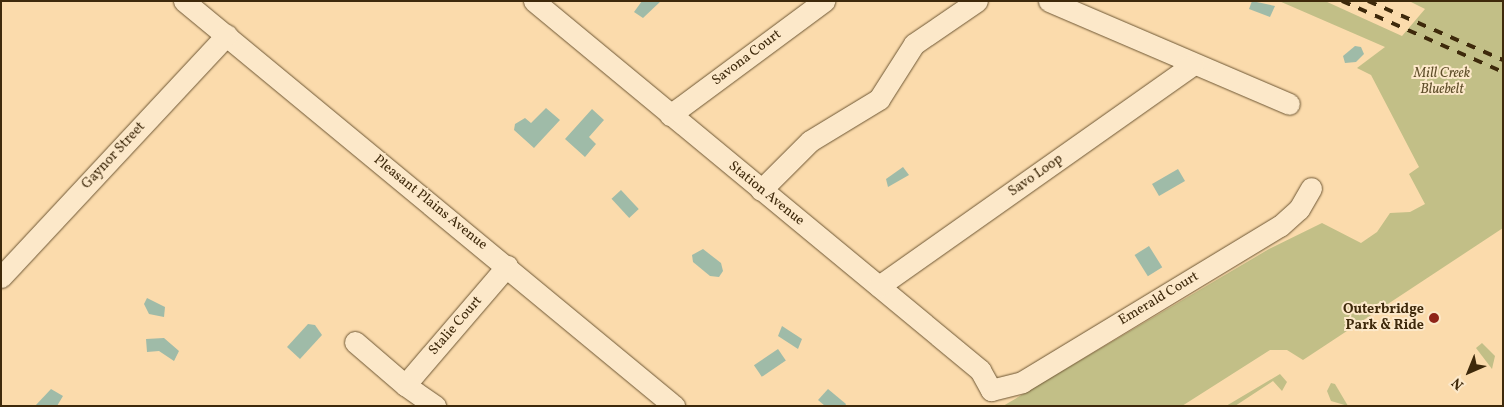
<!DOCTYPE html>
<style>
body{margin:0}
#map{position:relative;width:1504px;height:407px;overflow:hidden;background:#fbdbac;font-family:Vollkorn,serif}
div>[style]{position:absolute}
[style*='--x']{left:calc(var(--x)*1px);top:calc(var(--y)*1px);width:calc(var(--w)*1px);rotate:calc(var(--a)*1deg)}
.green>*{inset:0;background:#c2bf87}
.water>*{inset:0;background:#9fbba8;transform-origin:0 0}
.roads{filter:drop-shadow(0 0 1px #6d5633) drop-shadow(0 0 1px #6d5633)}
.minor>*{height:21px;margin:-10.5px;padding:0 10.5px;transform-origin:10.5px;border-radius:10.5px;background:#fce8c9}
.rail>*{height:4px;margin-top:-2px;transform-origin:0;background:repeating-linear-gradient(90deg,#3e290b 0 9px,transparent 0 18px)}
.dots>*{width:14px;height:14px;translate:-50% -50%;box-sizing:border-box;border:2px solid #fce8c9;border-radius:50%}
span{translate:-50% -50%;white-space:nowrap;text-align:center;line-height:1.15;-webkit-text-stroke:4px #fce8c9;paint-order:stroke}
.street-label{font-size:14px;color:#3e290b}
.park-label{font-size:14px;color:#5f4e2a;font-style:italic}
.poi-label{font-size:14px;color:#3e290b;font-weight:700}
.right{translate:-100% -50%;text-align:right}
.frame{position:absolute;inset:0;border:2px solid #3e290b;pointer-events:none}
.north{position:absolute;left:1444px;top:347px;width:50px;height:50px;-webkit-text-stroke:4px #fce8c9;paint-order:stroke;rotate:224deg;font-size:14px;font-weight:700;line-height:20px;text-align:center;color:#3e290b}
.north::after{content:'';display:block;margin:auto;width:18px;height:22px;background:#3e290b;clip-path:polygon(50% 0,100% 100%,50% 72%,0 100%)}
</style>
<div id="map">
<div class="green">
<i style="clip-path:polygon(1279px 1px,1325px 1px,1402px 36px,1425px 9px,1409px 1px,1503px 1px,1503px 228px,1303px 360px,1287px 350px,1270px 350px,1182px 406px,1003px 406px,1269px 249px,1322px 223px,1361px 243px,1377px 232px,1390px 213px,1410px 212px,1425px 204px,1409px 174px,1419px 167px,1371px 75px,1357px 68px,1385px 47px)"></i>
<i style="clip-path:polygon(1482px 343px,1495px 356px,1492px 369px,1476px 348px)"></i>
<i style="clip-path:polygon(1280px 374px,1287px 382px,1282px 391px,1273px 381px,1235px 406px,1226px 406px)"></i>
<i style="clip-path:polygon(1331px 383px,1335px 384px,1348px 406px,1331px 401px,1327px 391px)"></i>
</div>
<div class="water">
<i style="clip-path:polygon(642px 1px,661px 1px,643px 18px,634px 12px)"></i>
<i style="clip-path:polygon(1252px 1px,1275px 6px,1270px 17px,1249px 9px)"></i>
<i style="clip-path:polygon(1355px 46px,1361px 47px,1364px 54px,1356px 62px,1345px 63px,1343px 56px)"></i>
<i style="clip-path:polygon(546px 108px,560px 120px,534px 148px,514px 130px,515px 124px,525px 118px,531px 123px)"></i>
<i style="clip-path:polygon(592px 109px,604px 120px,589px 137px,596px 144px,585px 157px,565px 139px)"></i>
<i style="clip-path:polygon(903px 167px,909px 175px,888px 187px,886px 179px)"></i>
<i style="left:1178px;top:169px;width:14px;height:30px;rotate:60deg"></i>
<i style="left:621px;top:190px;width:26px;height:13px;rotate:47deg"></i>
<i style="left:1149px;top:246px;width:25px;height:17px;rotate:58deg"></i>
<i style="clip-path:polygon(703px 249px,721px 263px,723px 271px,719px 277px,710px 276px,693px 262px,692px 255px)"></i>
<i style="clip-path:polygon(147px 298px,165px 307px,164px 317px,149px 314px,144px 304px)"></i>
<i style="clip-path:polygon(308px 324px,315px 325px,322px 335px,300px 359px,287px 347px)"></i>
<i style="clip-path:polygon(782px 326px,802px 339px,798px 349px,778px 336px)"></i>
<i style="clip-path:polygon(164px 338px,179px 351px,174px 361px,159px 351px,147px 352px,146px 339px)"></i>
<i style="left:778px;top:349px;width:14px;height:29px;rotate:56deg"></i>
<i style="clip-path:polygon(51px 389px,63px 396px,57px 406px,35px 406px)"></i>
<i style="clip-path:polygon(828px 389px,846px 404px,845px 406px,825px 406px,818px 400px)"></i>
</div>
<div class="roads">
<div class="minor">
<i style="--x:184;--y:1;--w:636;--a:39.57"></i>
<i style="--x:534;--y:1;--w:579;--a:39.6"></i>
<i style="--x:980;--y:370;--w:23;--a:61"></i>
<i style="--x:1049;--y:1;--w:261;--a:23.2"></i>
<i style="--x:670;--y:115;--w:192;--a:-36.5"></i>
<i style="--x:761;--y:190;--w:69;--a:-45"></i>
<i style="--x:810;--y:141;--w:81;--a:-31.3"></i>
<i style="--x:879;--y:99;--w:65;--a:-57.5"></i>
<i style="--x:914;--y:44;--w:76;--a:-34.3"></i>
<i style="--x:1;--y:277;--w:331;--a:-47"></i>
<i style="--x:879;--y:286;--w:383;--a:-35.2"></i>
<i style="--x:355;--y:342;--w:66;--a:40.7"></i>
<i style="--x:405;--y:385;--w:157;--a:-49.4"></i>
<i style="--x:405;--y:385;--w:37;--a:35"></i>
<i style="--x:991;--y:390;--w:32;--a:-14"></i>
<i style="--x:1022;--y:382;--w:301;--a:-31.2"></i>
<i style="--x:1280;--y:226;--w:25;--a:-42"></i>
<i style="--x:1299;--y:209;--w:24;--a:-60"></i>
</div>
</div>
<div class="rail">
<i style="--x:1342;--y:1;--w:176;--a:23.8"></i>
<i style="--x:1368;--y:1;--w:147;--a:23.6"></i>
</div>
<div class="dots">
<i style="left:1434px;top:318px;background:#8f2418"></i>
</div>
<div class="street-label">
<span style="left:747px;top:58px;rotate:-37deg">Savona Court</span>
<span style="left:114px;top:156px;rotate:-47deg">Gaynor Street</span>
<span style="left:1036px;top:176px;rotate:-35deg">Savo Loop</span>
<span style="left:766px;top:194px;rotate:39deg">Station Avenue</span>
<span style="left:430px;top:203px;rotate:39deg">Pleasant Plains Avenue</span>
<span style="left:1159px;top:299px;rotate:-31deg">Emerald Court</span>
<span style="left:456px;top:326px;rotate:-49deg">Stalie Court</span>
</div>
<div class="park-label">
<span style="left:1442px;top:82px">Mill Creek<br>Bluebelt</span>
</div>
<div class="poi-label">
<span class="right" style="left:1424px;top:318px">Outerbridge<br>Park &amp; Ride</span>
</div>
<div class="frame"></div>
<div class="north">N</div>
</div>
